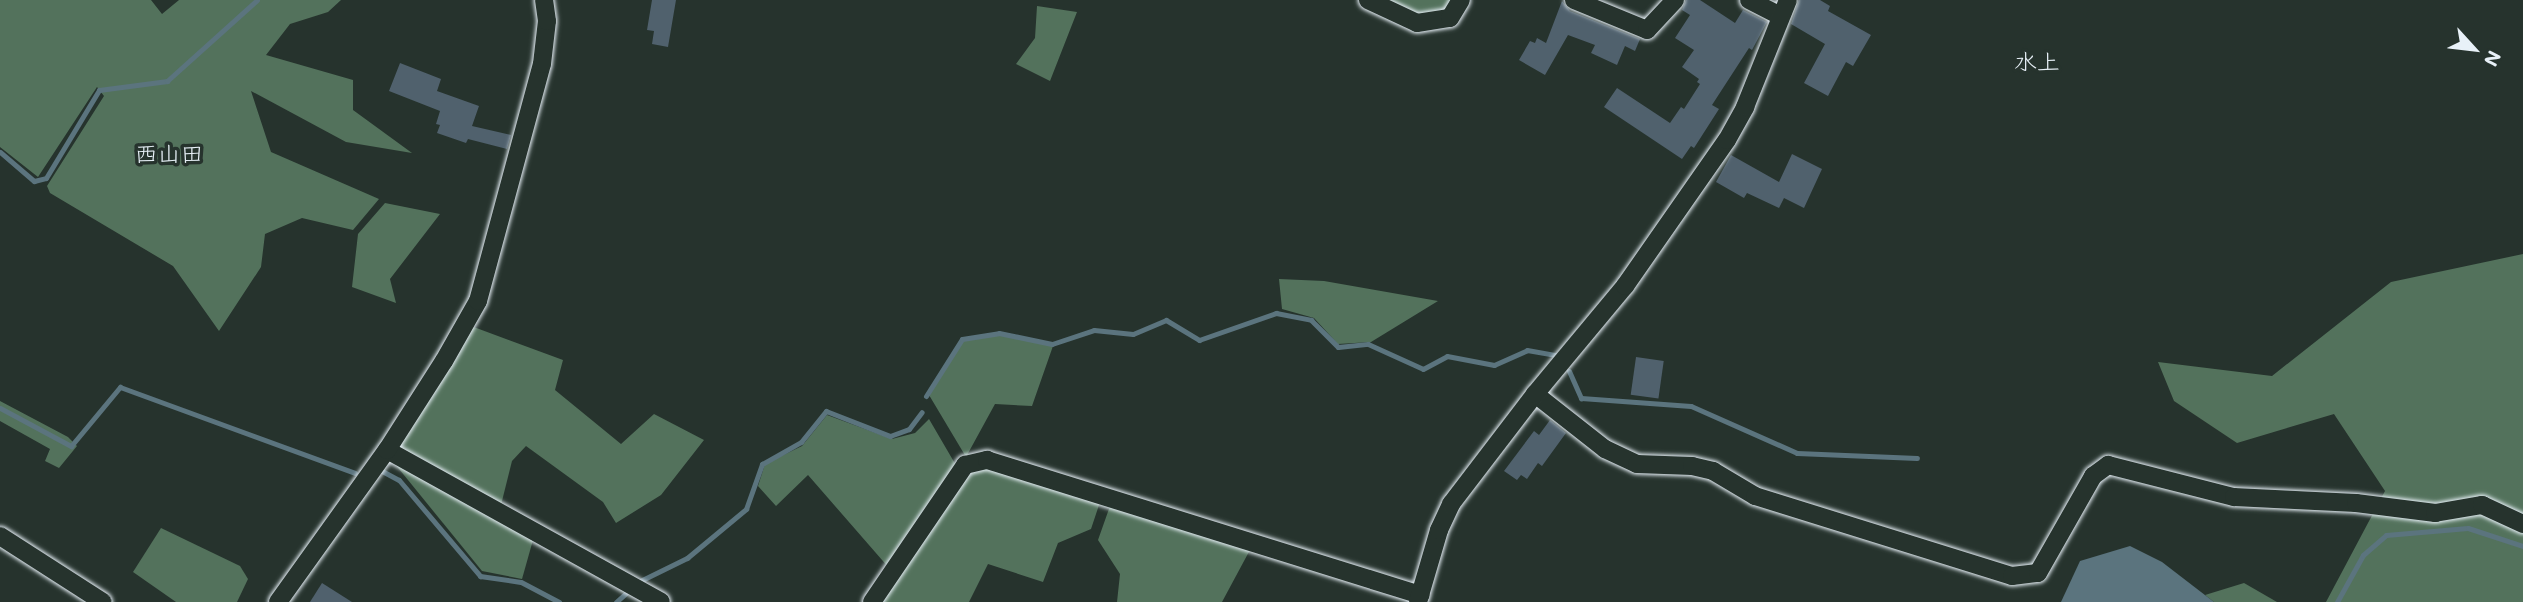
<!DOCTYPE html>
<meta charset="utf-8">
<style>
body{margin:0}
#map{position:relative;width:2523px;height:602px;overflow:hidden;background:#26332d;font-family:Mali,"Klee One",sans-serif}
div>[style]{position:absolute}
[style*='--x']{left:calc(var(--x)*1px);top:calc(var(--y)*1px);width:calc(var(--w)*1px);rotate:calc(var(--a)*1deg)}
.green>*{inset:0;background:#53725c}
.water>*{inset:0;background:#5b747e}
.stream>*{height:5px;margin:-2.5px;padding:0 2.5px;transform-origin:2.5px;border-radius:2.5px;background:#5b747e}
.building>*{inset:0;background:#50616d;transform-origin:0 0}
.roads{filter:drop-shadow(0 0 2px #e8f1f8) drop-shadow(0 0 2px #e8f1f8)}
.minor>*{height:18px;margin:-9px;padding:0 9px;transform-origin:9px;border-radius:9px;background:#26332d}
span{translate:-50% -50%;white-space:nowrap;text-align:center;line-height:1.15;-webkit-text-stroke:7px #26332d;paint-order:stroke}
.neighbourhood-label{font-size:23px;color:#e8f1f8}
.north{position:absolute;left:2439px;top:14px;width:70px;height:70px;-webkit-text-stroke:5px #26332d;paint-order:stroke;rotate:117deg;font-size:19px;font-weight:700;line-height:28px;text-align:center;color:#e8f1f8}
.north::after{content:'';display:block;margin:auto;width:24px;height:32px;background:#e8f1f8;clip-path:polygon(50% 0,100% 100%,50% 72%,0 100%)}
</style>
<div id="map">
<div class="green">
<i style="clip-path:polygon(0 0,151px 0,162px 14px,179px 0,341px 0,328px 12px,290px 24px,266px 55px,353px 80px,353px 110px,412px 153px,346px 142px,251px 91px,271px 152px,379px 199px,353px 230px,302px 218px,265px 234px,261px 267px,219px 331px,173px 266px,50px 193px,47px 186px,104px 96px,97px 87px,38px 177px,0 147px)"></i>
<i style="clip-path:polygon(1383px 0,1454px 0,1446px 12px,1418px 15px)"></i>
<i style="clip-path:polygon(1037px 6px,1077px 12px,1050px 81px,1016px 64px,1035px 38px)"></i>
<i style="clip-path:polygon(385px 203px,440px 214px,390px 279px,396px 303px,352px 287px,358px 234px)"></i>
<i style="clip-path:polygon(2523px 254px,2523px 602px,2326px 602px,2385px 491px,2334px 414px,2237px 443px,2174px 401px,2158px 362px,2272px 376px,2391px 282px)"></i>
<i style="clip-path:polygon(1279px 279px,1324px 281px,1438px 301px,1371px 342px,1338px 344px,1314px 318px,1282px 309px)"></i>
<i style="clip-path:polygon(471px 326px,563px 360px,555px 390px,621px 444px,654px 414px,704px 440px,661px 495px,616px 523px,603px 502px,526px 446px,512px 461px,501px 505px,397px 446px,456px 359px)"></i>
<i style="clip-path:polygon(999px 334px,1053px 346px,1032px 406px,995px 404px,966px 457px,929px 395px,962px 341px)"></i>
<i style="clip-path:polygon(0 401px,68px 437px,77px 446px,59px 468px,45px 461px,50px 449px,0 421px)"></i>
<i style="clip-path:polygon(827px 415px,892px 439px,915px 433px,929px 419px,957px 467px,889px 568px,808px 475px,776px 506px,758px 486px,765px 464px,802px 446px)"></i>
<i style="clip-path:polygon(395px 464px,533px 540px,522px 579px,482px 571px)"></i>
<i style="clip-path:polygon(985px 468px,1100px 502px,1091px 529px,1058px 543px,1043px 582px,988px 564px,969px 602px,881px 602px,968px 472px)"></i>
<i style="clip-path:polygon(1110px 506px,1251px 548px,1222px 602px,1117px 602px,1120px 574px,1098px 540px)"></i>
<i style="clip-path:polygon(161px 528px,240px 566px,248px 579px,237px 602px,176px 602px,133px 572px)"></i>
<i style="clip-path:polygon(2244px 583px,2277px 602px,2214px 602px,2205px 595px)"></i>
</div>
<div class="water">
<i style="clip-path:polygon(2130px 546px,2162px 562px,2214px 602px,2061px 602px,2080px 561px)"></i>
</div>
<div class="stream">
<i style="--x:0;--y:152;--w:45;--a:40.5"></i>
<i style="--x:34;--y:181;--w:12;--a:-14"></i>
<i style="--x:46;--y:178;--w:103;--a:-58.9"></i>
<i style="--x:99;--y:90;--w:69;--a:-7.5"></i>
<i style="--x:167;--y:81;--w:121;--a:-42"></i>
<i style="--x:1569;--y:371;--w:30;--a:66"></i>
<i style="--x:1581;--y:398;--w:110;--a:4.2"></i>
<i style="--x:1691;--y:406;--w:116;--a:23.9"></i>
<i style="--x:1797;--y:453;--w:120;--a:2.4"></i>
<i style="--x:926;--y:396;--w:67;--a:-57.7"></i>
<i style="--x:962;--y:339;--w:37;--a:-9"></i>
<i style="--x:999;--y:333;--w:54;--a:11.7"></i>
<i style="--x:1052;--y:344;--w:44;--a:-18.4"></i>
<i style="--x:1094;--y:330;--w:39;--a:6"></i>
<i style="--x:1133;--y:334;--w:36;--a:-23"></i>
<i style="--x:1166;--y:320;--w:39;--a:31"></i>
<i style="--x:1199;--y:340;--w:82;--a:-19.3"></i>
<i style="--x:1276;--y:313;--w:36;--a:11"></i>
<i style="--x:1311;--y:320;--w:38;--a:45"></i>
<i style="--x:1338;--y:347;--w:30;--a:-6"></i>
<i style="--x:1368;--y:344;--w:60;--a:24.4"></i>
<i style="--x:1423;--y:369;--w:27;--a:-28"></i>
<i style="--x:1447;--y:356;--w:48;--a:10.8"></i>
<i style="--x:1494;--y:365;--w:36;--a:-24"></i>
<i style="--x:1527;--y:350;--w:28;--a:10"></i>
<i style="--x:0;--y:408;--w:81;--a:28.2"></i>
<i style="--x:71;--y:446;--w:77;--a:-50.3"></i>
<i style="--x:120;--y:387;--w:250;--a:20.1"></i>
<i style="--x:382;--y:471;--w:19;--a:28"></i>
<i style="--x:399;--y:480;--w:126;--a:49.8"></i>
<i style="--x:480;--y:576;--w:41;--a:8.3"></i>
<i style="--x:521;--y:582;--w:43;--a:27.8"></i>
<i style="--x:638;--y:582;--w:55;--a:-26.1"></i>
<i style="--x:687;--y:558;--w:77;--a:-39.7"></i>
<i style="--x:746;--y:509;--w:48;--a:-70.4"></i>
<i style="--x:762;--y:464;--w:45;--a:-29.4"></i>
<i style="--x:801;--y:442;--w:40;--a:-51"></i>
<i style="--x:826;--y:411;--w:69;--a:21.3"></i>
<i style="--x:890;--y:436;--w:20;--a:-20"></i>
<i style="--x:909;--y:429;--w:21;--a:-53"></i>
<i style="--x:616;--y:602;--w:13;--a:-42"></i>
<i style="--x:2337;--y:602;--w:54;--a:-61"></i>
<i style="--x:2363;--y:555;--w:30;--a:-41"></i>
<i style="--x:2386;--y:535;--w:82;--a:-4.9"></i>
<i style="--x:2468;--y:528;--w:58;--a:18.1"></i>
</div>
<div class="building">
<i style="clip-path:polygon(652px 0,676px 0,668px 47px,652px 44px,654px 31px,647px 30px)"></i>
<i style="clip-path:polygon(1686px 0,1700px 0,1735px 23px,1743px 10px,1767px 22px,1752px 50px,1749px 48px,1712px 105px,1719px 109px,1694px 148px,1691px 146px,1682px 159px,1604px 107px,1617px 88px,1670px 123px,1681px 107px,1684px 109px,1700px 84px,1697px 82px,1699px 79px,1682px 67px,1694px 50px,1675px 38px,1690px 15px,1682px 10px)"></i>
<i style="clip-path:polygon(1799px 0,1820px 0,1830px 6px,1828px 11px,1871px 35px,1853px 66px,1846px 62px,1828px 96px,1804px 83px,1825px 44px,1791px 24px)"></i>
<i style="clip-path:polygon(1562px 1px,1570px 11px,1640px 39px,1635px 51px,1625px 46px,1617px 65px,1591px 53px,1595px 45px,1568px 35px,1545px 75px,1519px 60px,1530px 41px,1535px 43px,1537px 38px,1546px 43px)"></i>
<i style="clip-path:polygon(400px 63px,441px 79px,437px 91px,479px 106px,472px 126px,511px 135px,507px 149px,468px 139px,466px 143px,437px 133px,440px 125px,436px 124px,440px 111px,389px 91px)"></i>
<i style="clip-path:polygon(1792px 154px,1822px 169px,1804px 208px,1784px 198px,1779px 208px,1747px 193px,1744px 198px,1716px 182px,1731px 155px,1779px 182px)"></i>
<i style="left:1636px;top:357px;width:28px;height:38px;rotate:8deg"></i>
<i style="clip-path:polygon(1550px 420px,1566px 433px,1542px 466px,1538px 463px,1527px 479px,1521px 475px,1517px 480px,1504px 471px,1534px 431px,1539px 435px)"></i>
<i style="clip-path:polygon(322px 583px,352px 602px,310px 602px)"></i>
</div>
<div class="roads">
<div class="minor">
<i style="--x:1368;--y:0;--w:54;--a:25.1"></i>
<i style="--x:1417;--y:23;--w:33;--a:-9"></i>
<i style="--x:1450;--y:18;--w:21;--a:-59"></i>
<i style="--x:1574;--y:0;--w:79;--a:22.3"></i>
<i style="--x:1647;--y:30;--w:41;--a:-47"></i>
<i style="--x:1749;--y:0;--w:35;--a:27"></i>
<i style="--x:1535;--y:394;--w:89;--a:38.2"></i>
<i style="--x:1605;--y:449;--w:35;--a:25"></i>
<i style="--x:1637;--y:464;--w:55;--a:2.1"></i>
<i style="--x:1692;--y:466;--w:22;--a:13"></i>
<i style="--x:1713;--y:471;--w:49;--a:30.8"></i>
<i style="--x:1755;--y:496;--w:269;--a:17.3"></i>
<i style="--x:2012;--y:576;--w:26;--a:-7"></i>
<i style="--x:2038;--y:573;--w:112;--a:-60.4"></i>
<i style="--x:2093;--y:476;--w:19;--a:-36"></i>
<i style="--x:2108;--y:465;--w:130;--a:14.3"></i>
<i style="--x:2234;--y:497;--w:122;--a:2.8"></i>
<i style="--x:2356;--y:503;--w:80;--a:7.2"></i>
<i style="--x:2435;--y:513;--w:48;--a:-9.7"></i>
<i style="--x:2482;--y:505;--w:45;--a:24.9"></i>
<i style="--x:387;--y:450;--w:313;--a:29"></i>
<i style="--x:0;--y:536;--w:122;--a:32.7"></i>
<i style="--x:278;--y:602;--w:187;--a:-54.4"></i>
<i style="--x:387;--y:450;--w:106;--a:-57.4"></i>
<i style="--x:444;--y:361;--w:69;--a:-60.5"></i>
<i style="--x:478;--y:301;--w:245;--a:-74.9"></i>
<i style="--x:542;--y:64;--w:43;--a:-83.4"></i>
<i style="--x:547;--y:21;--w:21;--a:-98"></i>
<i style="--x:872;--y:602;--w:166;--a:-55.8"></i>
<i style="--x:965;--y:465;--w:23;--a:-13"></i>
<i style="--x:987;--y:460;--w:454;--a:17.3"></i>
<i style="--x:1418;--y:602;--w:75;--a:-73.7"></i>
<i style="--x:1439;--y:530;--w:29;--a:-65"></i>
<i style="--x:1451;--y:504;--w:138;--a:-52.6"></i>
<i style="--x:1535;--y:394;--w:141;--a:-50.2"></i>
<i style="--x:1625;--y:286;--w:178;--a:-55.1"></i>
<i style="--x:1727;--y:140;--w:38;--a:-61"></i>
<i style="--x:1745;--y:107;--w:115;--a:-68.1"></i>
</div>
</div>
<div class="neighbourhood-label">
<span style="left:2037px;top:61px">水上</span>
<span style="left:169px;top:153px">西山田</span>
</div>
<div class="north">N</div>
</div>
